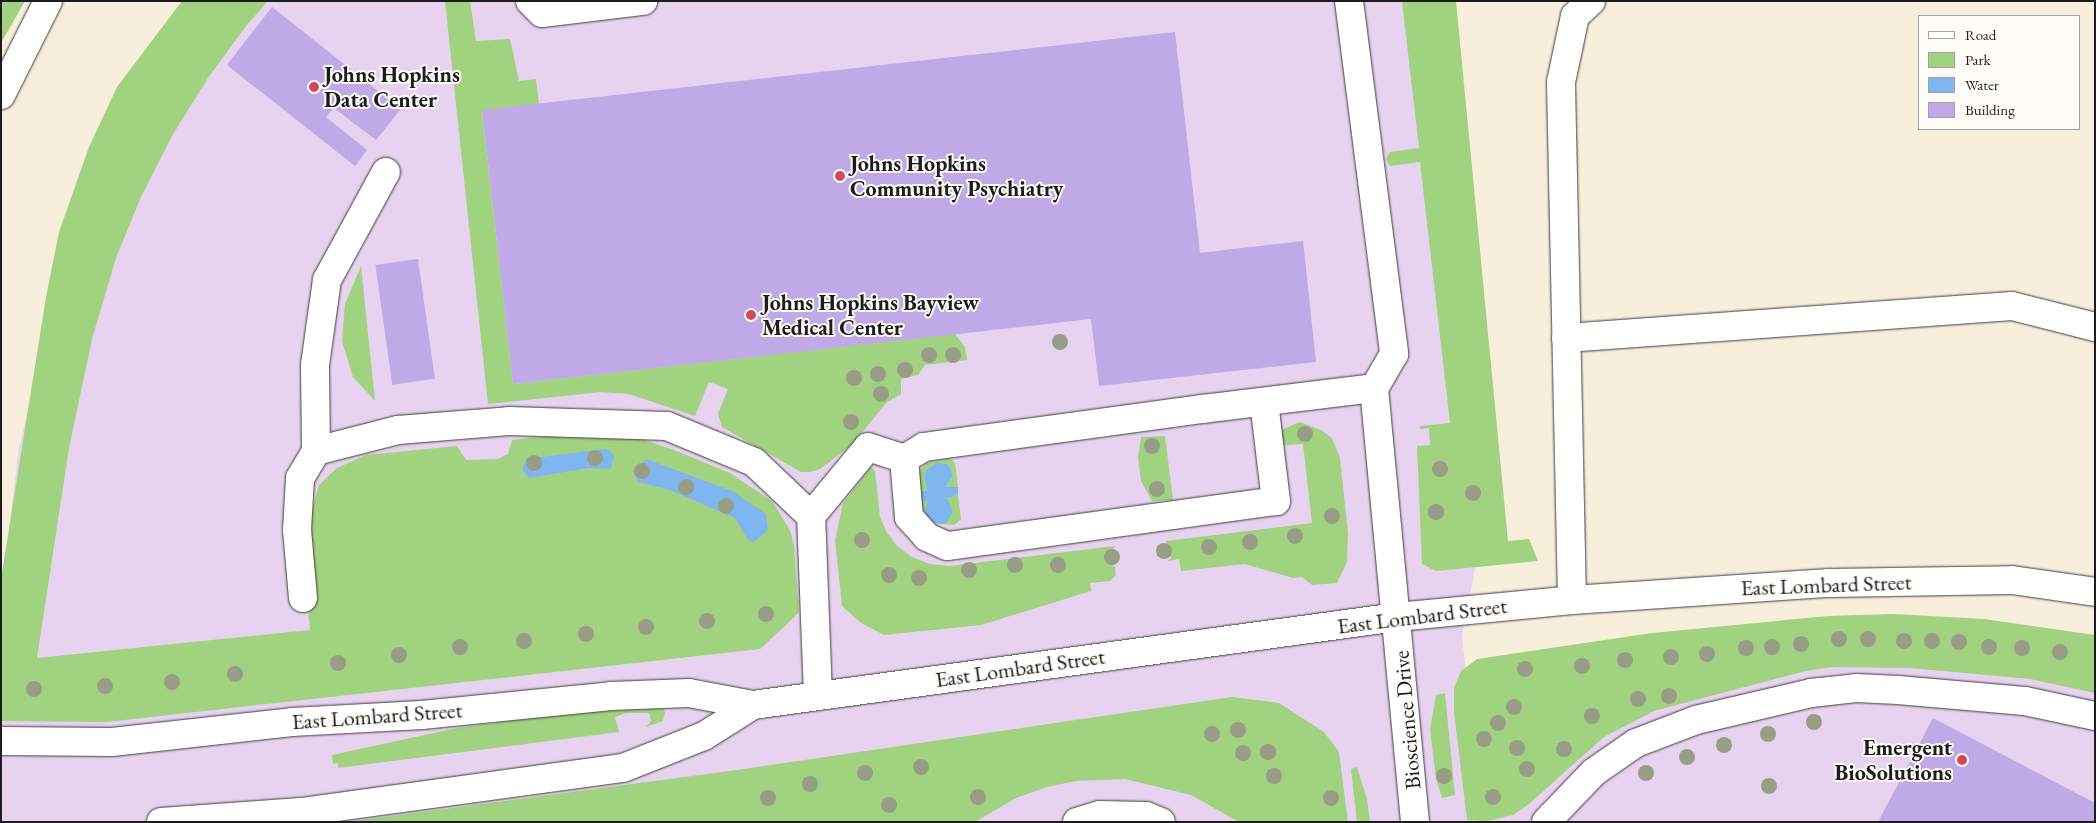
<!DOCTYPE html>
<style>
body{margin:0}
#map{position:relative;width:2096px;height:823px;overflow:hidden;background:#f7eedc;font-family:"EB Garamond",serif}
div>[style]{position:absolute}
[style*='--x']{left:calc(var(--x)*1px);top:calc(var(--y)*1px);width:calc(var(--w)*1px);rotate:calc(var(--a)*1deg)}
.built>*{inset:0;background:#e7d2ef}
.green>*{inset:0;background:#a1d280}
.water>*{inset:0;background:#80b6ef}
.building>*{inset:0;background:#bfa9e6;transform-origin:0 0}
.roads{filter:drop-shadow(0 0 1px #3d3c39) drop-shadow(0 0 1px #3d3c39)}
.minor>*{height:28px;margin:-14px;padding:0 14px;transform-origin:14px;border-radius:14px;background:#fff}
.major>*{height:28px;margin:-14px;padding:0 14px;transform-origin:14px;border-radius:14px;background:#fff}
.highway>*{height:28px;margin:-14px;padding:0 14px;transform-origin:14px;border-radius:14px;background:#fff}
.trees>*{width:16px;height:16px;margin:-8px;border-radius:50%;background:#989e86}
.dots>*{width:14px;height:14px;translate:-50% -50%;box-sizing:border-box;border:2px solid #fdfcf7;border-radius:50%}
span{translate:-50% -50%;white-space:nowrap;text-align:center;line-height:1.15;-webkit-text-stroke:4px #fdfcf7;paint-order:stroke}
.poi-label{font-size:22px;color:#1c1c1c;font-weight:700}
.left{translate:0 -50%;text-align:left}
.right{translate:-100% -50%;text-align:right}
.street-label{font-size:22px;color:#1c1c1c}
.frame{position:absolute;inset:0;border:2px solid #1c1c1c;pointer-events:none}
.legend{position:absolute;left:1918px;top:15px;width:162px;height:115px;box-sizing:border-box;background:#fdfcf7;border:1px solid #a3a29f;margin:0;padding:6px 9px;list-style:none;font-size:15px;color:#1c1c1c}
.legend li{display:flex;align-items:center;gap:10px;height:25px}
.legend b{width:25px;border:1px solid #a3a29f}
</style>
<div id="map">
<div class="built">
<i style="clip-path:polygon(196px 1px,1414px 1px,1480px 543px,1462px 636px,1473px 734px,1876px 655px,2095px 674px,2095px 822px,1px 822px,1px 593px,19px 448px,86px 164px)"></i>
</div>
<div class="green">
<i style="clip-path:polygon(1px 1px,25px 1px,1px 43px)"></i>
<i style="clip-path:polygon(182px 1px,268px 1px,246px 26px,208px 78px,172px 136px,141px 197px,116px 258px,92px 339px,69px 448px,37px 658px,310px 630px,305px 573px,308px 523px,319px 485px,337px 468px,366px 455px,457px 446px,466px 460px,498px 459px,508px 454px,512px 440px,589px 431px,638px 438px,674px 450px,730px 473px,772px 501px,790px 530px,794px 546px,799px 612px,787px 624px,760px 649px,107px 722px,1px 721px,1px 579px,46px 297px,59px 232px,89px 147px,117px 87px)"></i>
<i style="clip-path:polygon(445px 1px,470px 1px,476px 41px,510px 39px,519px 81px,536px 79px,539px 104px,482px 111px,513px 384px,955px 334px,965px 347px,967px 360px,925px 365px,918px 375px,901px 379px,901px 394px,886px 403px,852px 445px,820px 469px,810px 472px,801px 472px,722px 427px,718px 414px,728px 389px,709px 382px,695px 416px,629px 394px,601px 392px,488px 404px)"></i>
<i style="clip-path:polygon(1402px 1px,1456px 1px,1508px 541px,1529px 539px,1538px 561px,1436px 571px,1422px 564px,1417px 446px,1430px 445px,1429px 428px,1420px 429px,1420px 426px,1450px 423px,1420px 162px,1390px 166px,1386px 159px,1390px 152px,1419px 148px)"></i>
<i style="clip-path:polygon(361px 266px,375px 401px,353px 377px,342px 341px,345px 304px)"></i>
<i style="clip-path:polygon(1300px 422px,1321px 430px,1332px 438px,1340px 458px,1348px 533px,1347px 562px,1337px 583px,1312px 585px,1302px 577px,1293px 578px,1245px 564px,1181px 571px,1179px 559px,1168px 561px,1171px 558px,1166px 541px,1312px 523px,1303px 444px,1274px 446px,1281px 430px)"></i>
<i style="clip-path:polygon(1165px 436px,1173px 500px,1152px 501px,1141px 481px,1138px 457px,1141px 437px)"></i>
<i style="clip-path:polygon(949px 458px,955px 463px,958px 487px,946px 487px,953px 475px,948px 464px,926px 470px,924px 477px,928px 490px,919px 492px,917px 479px,921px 469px,927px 463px)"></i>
<i style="clip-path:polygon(871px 467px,875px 471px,880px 517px,886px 531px,896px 545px,912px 557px,930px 564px,949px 566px,1115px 546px,1106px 561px,1115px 567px,1116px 575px,1110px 581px,1090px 583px,1091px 591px,981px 625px,884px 635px,861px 623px,842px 606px,835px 540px,843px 503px)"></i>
<i style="clip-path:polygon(958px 495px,961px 519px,954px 525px,931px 523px,917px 501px,929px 500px,953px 512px,946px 498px)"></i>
<i style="clip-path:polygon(1894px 614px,1984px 619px,2095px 635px,2095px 693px,2030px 679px,1910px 668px,1833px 667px,1806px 671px,1654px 711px,1604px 737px,1529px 804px,1513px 815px,1487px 821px,1467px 820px,1454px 712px,1454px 688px,1461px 671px,1477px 659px,1652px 633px,1828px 616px)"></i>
<i style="clip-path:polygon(1445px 693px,1455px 795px,1442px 798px,1436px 779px,1430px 729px,1436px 695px)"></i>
<i style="clip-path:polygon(1232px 697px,1279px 703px,1324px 732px,1339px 752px,1348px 822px,1239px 822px,1191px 795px,1125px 779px,1076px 781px,1047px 787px,1016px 798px,975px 822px,347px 822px,737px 770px)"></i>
<i style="clip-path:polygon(639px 704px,661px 706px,665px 712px,663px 721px,646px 727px,651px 721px,649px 713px,626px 713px,615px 717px,619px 732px,338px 768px,338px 763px,333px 764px,332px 755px,457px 728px)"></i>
<i style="clip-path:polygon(1357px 767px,1367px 799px,1370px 822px,1357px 822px,1351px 769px)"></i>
</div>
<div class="water">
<i style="clip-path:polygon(605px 449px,611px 451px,614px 456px,611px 469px,589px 468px,529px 478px,522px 470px,526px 459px)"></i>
<i style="clip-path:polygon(646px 459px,732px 491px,766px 514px,768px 530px,754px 542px,748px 540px,735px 518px,670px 490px,638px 482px,633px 471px)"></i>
<i style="clip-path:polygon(937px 463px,948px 464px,953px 475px,946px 487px,958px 487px,958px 495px,947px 498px,953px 512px,947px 522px,943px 524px,930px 522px,925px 516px,924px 509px,929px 501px,917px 501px,919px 492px,927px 490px,924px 477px,926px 470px)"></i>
</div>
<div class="building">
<i style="clip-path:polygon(272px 7px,401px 109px,376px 140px,334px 108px,326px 117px,367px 150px,355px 166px,227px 65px)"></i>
<i style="clip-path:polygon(1175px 32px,1200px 253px,1303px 241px,1316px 362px,1099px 386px,1091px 319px,513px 384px,482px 110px)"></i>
<i style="left:418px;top:259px;width:121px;height:43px;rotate:82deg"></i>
<i style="clip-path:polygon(1933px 718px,2095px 803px,2095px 822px,1878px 822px)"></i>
</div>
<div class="roads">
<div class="minor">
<i style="--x:530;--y:1;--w:17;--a:45"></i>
<i style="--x:542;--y:13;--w:102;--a:-6.8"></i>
<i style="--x:1349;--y:1;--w:356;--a:82.7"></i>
<i style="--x:1394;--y:354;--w:39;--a:120"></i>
<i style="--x:1374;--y:388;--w:436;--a:84.6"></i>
<i style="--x:1566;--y:338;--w:447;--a:-4.1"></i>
<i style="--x:2012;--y:306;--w:86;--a:14.2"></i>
<i style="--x:1264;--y:402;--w:100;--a:83.1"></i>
<i style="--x:1276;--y:501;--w:332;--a:172.2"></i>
<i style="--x:947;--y:546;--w:22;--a:-156"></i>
<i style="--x:927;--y:537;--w:27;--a:-132"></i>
<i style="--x:909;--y:517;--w:58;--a:-94.9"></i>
<i style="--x:904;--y:459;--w:23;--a:-31"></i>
<i style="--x:924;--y:447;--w:282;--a:-7.8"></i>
<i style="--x:1203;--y:409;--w:172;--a:-7"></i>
<i style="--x:316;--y:451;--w:86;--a:-90.7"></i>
<i style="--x:315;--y:365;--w:86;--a:-82"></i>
<i style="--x:327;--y:280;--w:123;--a:-61.4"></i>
<i style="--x:303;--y:598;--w:68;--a:-95"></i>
<i style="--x:297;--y:530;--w:52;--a:-86.7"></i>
<i style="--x:300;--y:478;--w:31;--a:-59"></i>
<i style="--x:316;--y:451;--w:85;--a:-14.4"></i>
<i style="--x:398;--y:430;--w:111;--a:-4.6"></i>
<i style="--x:509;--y:421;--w:158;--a:1.8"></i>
<i style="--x:667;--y:426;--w:94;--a:22.5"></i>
<i style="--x:754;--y:462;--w:79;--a:43.5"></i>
<i style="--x:1572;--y:600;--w:518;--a:-91.22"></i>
<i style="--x:1561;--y:82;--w:67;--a:-78"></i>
<i style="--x:1575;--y:16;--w:22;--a:-43"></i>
<i style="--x:818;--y:696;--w:180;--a:-92.2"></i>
<i style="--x:811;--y:516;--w:89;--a:-50.4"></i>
<i style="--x:868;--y:447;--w:38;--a:18"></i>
<i style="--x:1077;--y:822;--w:24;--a:-17"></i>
<i style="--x:1100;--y:815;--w:46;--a:1.2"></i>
<i style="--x:1146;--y:816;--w:16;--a:22"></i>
<i style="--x:1546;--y:822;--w:69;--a:-46.2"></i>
<i style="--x:1594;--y:772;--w:51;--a:-34.6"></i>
<i style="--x:1636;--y:743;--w:64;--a:-21"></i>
<i style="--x:1696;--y:720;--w:118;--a:-13.2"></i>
<i style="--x:1811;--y:693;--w:45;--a:-6.3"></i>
<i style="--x:1856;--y:688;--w:42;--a:2.7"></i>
<i style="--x:1898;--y:690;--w:127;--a:5"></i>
<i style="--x:2025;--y:701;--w:72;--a:12.1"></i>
</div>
<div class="major">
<i style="--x:1;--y:741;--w:111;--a:0.5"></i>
<i style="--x:112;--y:742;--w:181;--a:-6.3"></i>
<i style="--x:292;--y:722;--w:130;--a:-3.1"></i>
<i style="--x:422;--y:715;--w:190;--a:-5.7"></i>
<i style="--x:611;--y:696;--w:78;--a:-2.2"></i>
<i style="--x:689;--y:693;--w:65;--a:10.6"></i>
<i style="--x:753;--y:705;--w:650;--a:-7.78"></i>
<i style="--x:1397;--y:617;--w:176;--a:-5.5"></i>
<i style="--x:1572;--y:600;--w:258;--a:-3.8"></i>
<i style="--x:1829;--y:583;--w:183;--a:-0.9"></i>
<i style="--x:2012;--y:580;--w:84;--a:8.2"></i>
<i style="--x:161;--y:822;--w:140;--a:-4.1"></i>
<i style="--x:301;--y:812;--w:325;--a:-7.8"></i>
<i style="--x:623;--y:768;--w:87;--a:-21.6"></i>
<i style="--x:704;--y:736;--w:58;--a:-32.3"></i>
</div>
<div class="highway">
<i style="--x:1;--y:95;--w:105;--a:-63.4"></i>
</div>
</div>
<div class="trees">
<i style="left:1060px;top:342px"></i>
<i style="left:929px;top:355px"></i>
<i style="left:953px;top:355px"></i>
<i style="left:905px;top:370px"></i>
<i style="left:878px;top:374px"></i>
<i style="left:854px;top:378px"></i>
<i style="left:881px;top:394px"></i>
<i style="left:851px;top:422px"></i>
<i style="left:1305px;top:434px"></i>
<i style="left:1152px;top:446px"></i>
<i style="left:595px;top:458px"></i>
<i style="left:534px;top:463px"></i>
<i style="left:1440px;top:469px"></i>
<i style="left:642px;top:471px"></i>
<i style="left:686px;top:487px"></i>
<i style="left:1157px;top:489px"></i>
<i style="left:1473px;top:493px"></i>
<i style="left:726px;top:506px"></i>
<i style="left:1436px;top:512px"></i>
<i style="left:1332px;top:516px"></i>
<i style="left:1295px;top:536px"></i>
<i style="left:862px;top:540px"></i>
<i style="left:1250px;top:542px"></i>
<i style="left:1209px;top:547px"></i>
<i style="left:1164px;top:551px"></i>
<i style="left:1112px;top:557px"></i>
<i style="left:1015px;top:565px"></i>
<i style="left:1058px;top:565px"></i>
<i style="left:969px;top:570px"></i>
<i style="left:889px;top:575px"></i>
<i style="left:919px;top:578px"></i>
<i style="left:766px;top:614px"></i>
<i style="left:707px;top:621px"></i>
<i style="left:646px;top:627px"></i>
<i style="left:586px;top:634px"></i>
<i style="left:1839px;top:639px"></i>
<i style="left:1868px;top:639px"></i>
<i style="left:524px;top:641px"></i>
<i style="left:1904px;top:641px"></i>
<i style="left:1932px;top:641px"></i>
<i style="left:1959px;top:642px"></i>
<i style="left:1801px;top:644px"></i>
<i style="left:460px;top:647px"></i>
<i style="left:1772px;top:647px"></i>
<i style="left:1989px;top:647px"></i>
<i style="left:1746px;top:648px"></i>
<i style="left:2022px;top:648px"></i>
<i style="left:2060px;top:652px"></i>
<i style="left:1707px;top:654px"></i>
<i style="left:399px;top:655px"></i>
<i style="left:1671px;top:657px"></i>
<i style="left:1625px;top:660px"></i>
<i style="left:338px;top:663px"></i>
<i style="left:1582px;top:666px"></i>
<i style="left:1525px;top:669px"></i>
<i style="left:235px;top:674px"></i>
<i style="left:172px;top:682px"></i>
<i style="left:105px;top:686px"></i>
<i style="left:34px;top:689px"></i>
<i style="left:1669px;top:696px"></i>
<i style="left:1638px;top:699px"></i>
<i style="left:1514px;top:707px"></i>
<i style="left:1592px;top:716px"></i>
<i style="left:1814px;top:722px"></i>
<i style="left:1498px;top:723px"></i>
<i style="left:1238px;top:730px"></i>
<i style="left:1212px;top:734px"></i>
<i style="left:1768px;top:734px"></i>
<i style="left:1484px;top:739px"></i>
<i style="left:1724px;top:745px"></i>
<i style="left:1517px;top:748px"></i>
<i style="left:1564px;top:749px"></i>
<i style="left:1268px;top:752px"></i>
<i style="left:1243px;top:753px"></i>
<i style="left:1687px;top:757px"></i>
<i style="left:921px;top:767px"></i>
<i style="left:1527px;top:769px"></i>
<i style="left:865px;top:773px"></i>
<i style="left:1646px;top:773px"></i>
<i style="left:1274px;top:776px"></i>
<i style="left:1444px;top:776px"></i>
<i style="left:810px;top:784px"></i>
<i style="left:1769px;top:786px"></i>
<i style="left:978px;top:797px"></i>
<i style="left:1493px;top:797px"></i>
<i style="left:768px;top:798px"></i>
<i style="left:1331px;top:798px"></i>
<i style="left:889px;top:805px"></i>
</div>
<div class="dots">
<i style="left:314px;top:87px;background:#d1495b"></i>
<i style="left:840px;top:176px;background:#d1495b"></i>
<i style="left:751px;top:315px;background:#d1495b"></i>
<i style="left:1962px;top:760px;background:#d1495b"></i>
</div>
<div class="poi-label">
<span class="left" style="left:324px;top:87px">Johns Hopkins<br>Data Center</span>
<span class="left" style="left:850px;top:176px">Johns Hopkins<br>Community Psychiatry</span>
<span class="left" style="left:762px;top:315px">Johns Hopkins Bayview<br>Medical Center</span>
<span class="right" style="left:1952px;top:760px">Emergent<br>BioSolutions</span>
</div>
<div class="street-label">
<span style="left:1826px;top:585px;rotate:-2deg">East Lombard Street</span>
<span style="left:1422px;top:616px;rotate:-7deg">East Lombard Street</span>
<span style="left:1020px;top:668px;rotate:-8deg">East Lombard Street</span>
<span style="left:377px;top:716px;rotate:-4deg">East Lombard Street</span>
<span style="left:1407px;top:720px;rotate:-95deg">Bioscience Drive</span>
</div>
<div class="frame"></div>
<ul class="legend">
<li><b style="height:6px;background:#fff"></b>Road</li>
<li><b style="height:14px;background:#a1d280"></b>Park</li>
<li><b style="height:14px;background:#80b6ef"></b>Water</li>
<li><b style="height:14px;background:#bfa9e6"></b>Building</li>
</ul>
</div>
